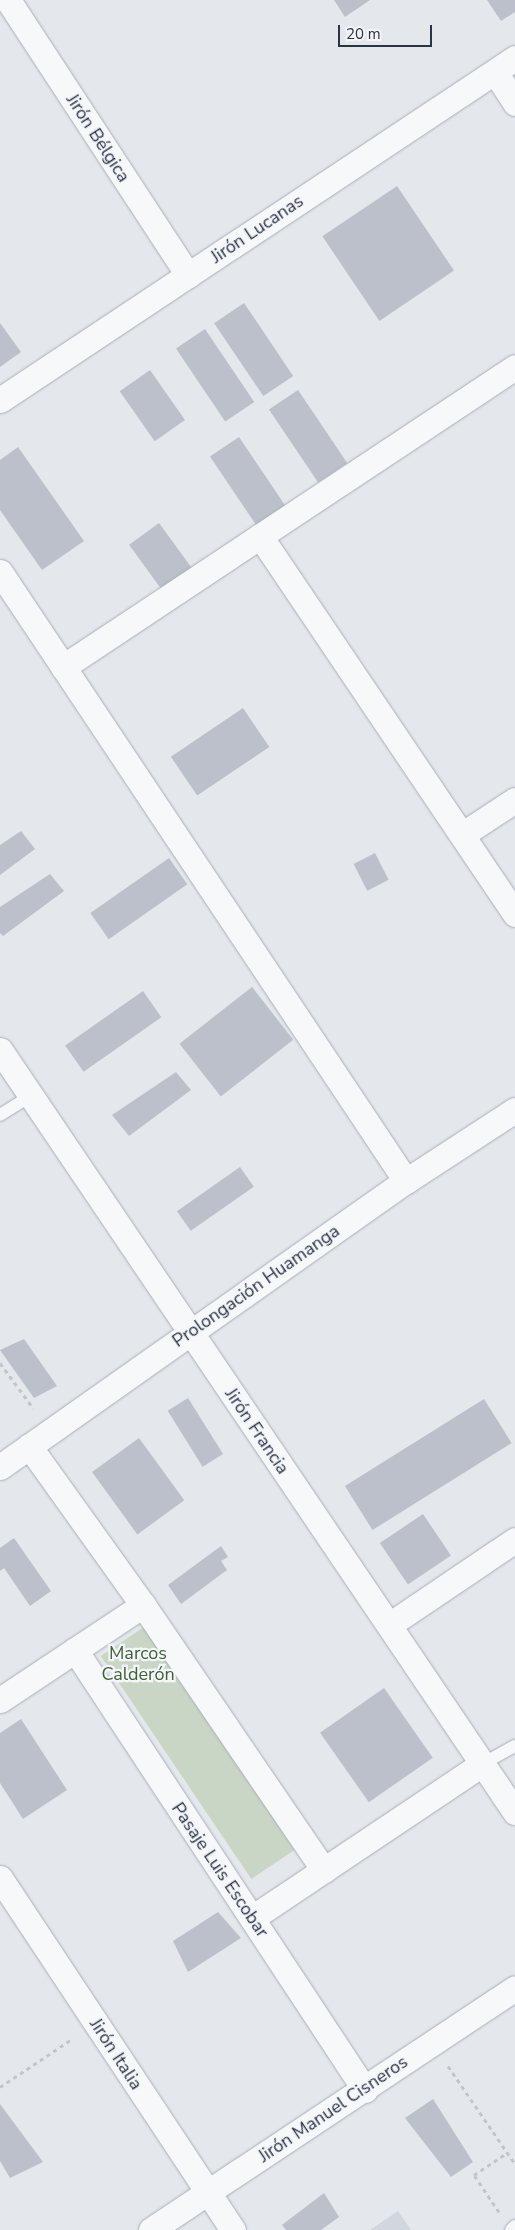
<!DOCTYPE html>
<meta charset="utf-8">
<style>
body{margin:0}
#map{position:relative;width:515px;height:2230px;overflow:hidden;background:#e4e7ec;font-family:"Nunito Sans",sans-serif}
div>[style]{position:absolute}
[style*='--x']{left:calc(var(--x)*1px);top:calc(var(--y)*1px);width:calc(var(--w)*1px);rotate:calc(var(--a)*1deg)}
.built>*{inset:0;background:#d2d6de}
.green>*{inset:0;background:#c9d6c5;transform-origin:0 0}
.building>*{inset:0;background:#bbc0ca;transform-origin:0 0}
.path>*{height:3px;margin-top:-1.5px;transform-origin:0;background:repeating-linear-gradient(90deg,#c2c5cb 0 4px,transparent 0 8px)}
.roads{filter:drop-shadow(0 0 1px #a9aeb7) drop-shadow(0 0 1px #a9aeb7)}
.service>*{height:12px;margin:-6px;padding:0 6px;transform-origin:6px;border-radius:6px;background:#f7f8fa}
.minor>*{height:25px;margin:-12.5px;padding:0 12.5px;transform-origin:12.5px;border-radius:12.5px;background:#f7f8fa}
span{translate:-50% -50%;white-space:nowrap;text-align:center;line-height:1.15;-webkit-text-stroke:4.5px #f4f6f9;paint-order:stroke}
.street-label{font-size:18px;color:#2b3445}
.park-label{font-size:18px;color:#3f6138}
.scale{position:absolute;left:338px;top:25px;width:94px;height:22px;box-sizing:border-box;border:2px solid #2b3445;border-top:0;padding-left:6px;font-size:15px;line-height:18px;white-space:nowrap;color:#2b3445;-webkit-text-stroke:4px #f4f6f9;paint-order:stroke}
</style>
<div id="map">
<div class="built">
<i style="clip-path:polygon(398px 2211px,411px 2230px,370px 2230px)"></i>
</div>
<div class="green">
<i style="left:144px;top:1627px;width:269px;height:52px;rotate:56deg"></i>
</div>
<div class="building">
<i style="clip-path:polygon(334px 0,370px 0,345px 17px)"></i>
<i style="clip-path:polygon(487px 0,515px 0,515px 12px,501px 21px)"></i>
<i style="left:397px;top:186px;width:102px;height:90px;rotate:56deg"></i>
<i style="left:244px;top:303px;width:88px;height:36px;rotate:56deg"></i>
<i style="clip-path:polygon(0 323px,21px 352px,0 367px)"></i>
<i style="left:205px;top:329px;width:88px;height:35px;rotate:56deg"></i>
<i style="left:150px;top:370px;width:61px;height:37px;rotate:55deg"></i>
<i style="left:298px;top:390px;width:88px;height:35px;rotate:56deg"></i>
<i style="left:239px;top:437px;width:88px;height:35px;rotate:56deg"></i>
<i style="clip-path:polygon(18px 447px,84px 541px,42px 570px,0 510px,0 460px)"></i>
<i style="left:159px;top:523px;width:61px;height:37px;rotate:54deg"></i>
<i style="left:243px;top:708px;width:47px;height:87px;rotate:56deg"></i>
<i style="clip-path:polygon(21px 831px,35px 849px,0 875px,0 845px)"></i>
<i style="left:375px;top:853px;width:30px;height:24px;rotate:63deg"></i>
<i style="left:169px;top:858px;width:32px;height:96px;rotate:55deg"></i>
<i style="clip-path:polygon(50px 874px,64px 891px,3px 936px,0 933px,0 907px)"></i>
<i style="left:252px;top:987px;width:67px;height:92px;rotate:52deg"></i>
<i style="left:143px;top:991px;width:32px;height:95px;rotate:55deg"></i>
<i style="clip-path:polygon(176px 1072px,191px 1090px,129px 1136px,112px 1115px)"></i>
<i style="left:240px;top:1167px;width:24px;height:77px;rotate:55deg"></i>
<i style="clip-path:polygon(24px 1339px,57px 1386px,34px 1398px,0 1350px)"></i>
<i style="left:188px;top:1398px;width:66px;height:24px;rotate:58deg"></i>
<i style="left:484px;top:1399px;width:52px;height:164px;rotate:58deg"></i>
<i style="left:139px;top:1438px;width:77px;height:58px;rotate:54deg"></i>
<i style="left:423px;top:1514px;width:50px;height:52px;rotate:56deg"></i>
<i style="clip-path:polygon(14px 1538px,51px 1591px,30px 1606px,4px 1568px,0 1571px,0 1548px)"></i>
<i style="clip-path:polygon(221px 1546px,228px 1557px,221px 1561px,227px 1570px,181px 1604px,168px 1585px)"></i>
<i style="left:384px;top:1688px;width:85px;height:78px;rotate:55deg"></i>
<i style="clip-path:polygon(21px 1719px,67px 1790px,23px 1819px,0 1783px,0 1733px)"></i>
<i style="clip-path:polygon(218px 1912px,241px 1938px,188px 1972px,173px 1941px)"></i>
<i style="clip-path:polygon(433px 2099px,473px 2162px,451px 2177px,405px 2118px)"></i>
<i style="clip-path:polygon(0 2104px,43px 2162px,10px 2178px,0 2161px)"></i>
<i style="clip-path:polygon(324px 2193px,339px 2217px,321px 2230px,286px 2230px,282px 2225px)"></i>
</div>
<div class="path">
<i style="--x:0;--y:1363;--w:56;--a:53.7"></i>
<i style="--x:448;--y:2066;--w:119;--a:55.6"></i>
<i style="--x:0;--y:2087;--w:87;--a:-33.7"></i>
<i style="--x:499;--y:2212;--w:45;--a:-124"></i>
<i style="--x:474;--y:2175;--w:40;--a:-34"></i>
</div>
<div class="roads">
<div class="service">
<i style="--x:0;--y:1115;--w:36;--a:-32"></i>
<i style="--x:482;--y:1764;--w:38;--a:-29"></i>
<i style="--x:511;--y:2230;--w:6;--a:-45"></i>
</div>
<div class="minor">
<i style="--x:8;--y:0;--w:329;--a:56.8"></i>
<i style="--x:495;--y:72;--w:37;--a:57"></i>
<i style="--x:0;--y:400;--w:618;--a:-33.59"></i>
<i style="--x:260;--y:536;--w:456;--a:56"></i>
<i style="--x:0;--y:572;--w:732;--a:56.31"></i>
<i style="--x:63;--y:667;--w:542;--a:-33.57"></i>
<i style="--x:463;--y:834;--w:62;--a:-33.2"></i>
<i style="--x:0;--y:1050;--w:920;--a:55.95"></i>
<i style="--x:29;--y:1446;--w:196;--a:54.4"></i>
<i style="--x:0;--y:1467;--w:497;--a:-35.2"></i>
<i style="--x:406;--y:1181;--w:130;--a:-33.1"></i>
<i style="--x:389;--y:1625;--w:152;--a:-34"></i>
<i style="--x:75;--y:1650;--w:527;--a:56.61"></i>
<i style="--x:0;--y:1700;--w:172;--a:-33.6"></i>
<i style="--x:143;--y:1605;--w:321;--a:55.7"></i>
<i style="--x:0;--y:1878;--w:422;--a:56.5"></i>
<i style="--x:252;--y:1918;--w:277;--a:-33.8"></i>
<i style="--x:151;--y:2230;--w:437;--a:-33.6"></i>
</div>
</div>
<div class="street-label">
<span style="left:98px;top:138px;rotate:57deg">Jirón Bélgica</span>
<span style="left:257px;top:229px;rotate:-34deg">Jirón Lucanas</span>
<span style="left:256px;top:1286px;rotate:-35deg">Prolongación Huamanga</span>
<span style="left:257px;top:1431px;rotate:56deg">Jirón Francia</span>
<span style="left:220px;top:1870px;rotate:56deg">Pasaje Luis Escobar</span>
<span style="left:116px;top:2054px;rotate:57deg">Jirón Italia</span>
<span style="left:333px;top:2109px;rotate:-34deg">Jirón Manuel Cisneros</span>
</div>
<div class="park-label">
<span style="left:138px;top:1664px">Marcos<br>Calderón</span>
</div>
<div class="scale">20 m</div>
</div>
